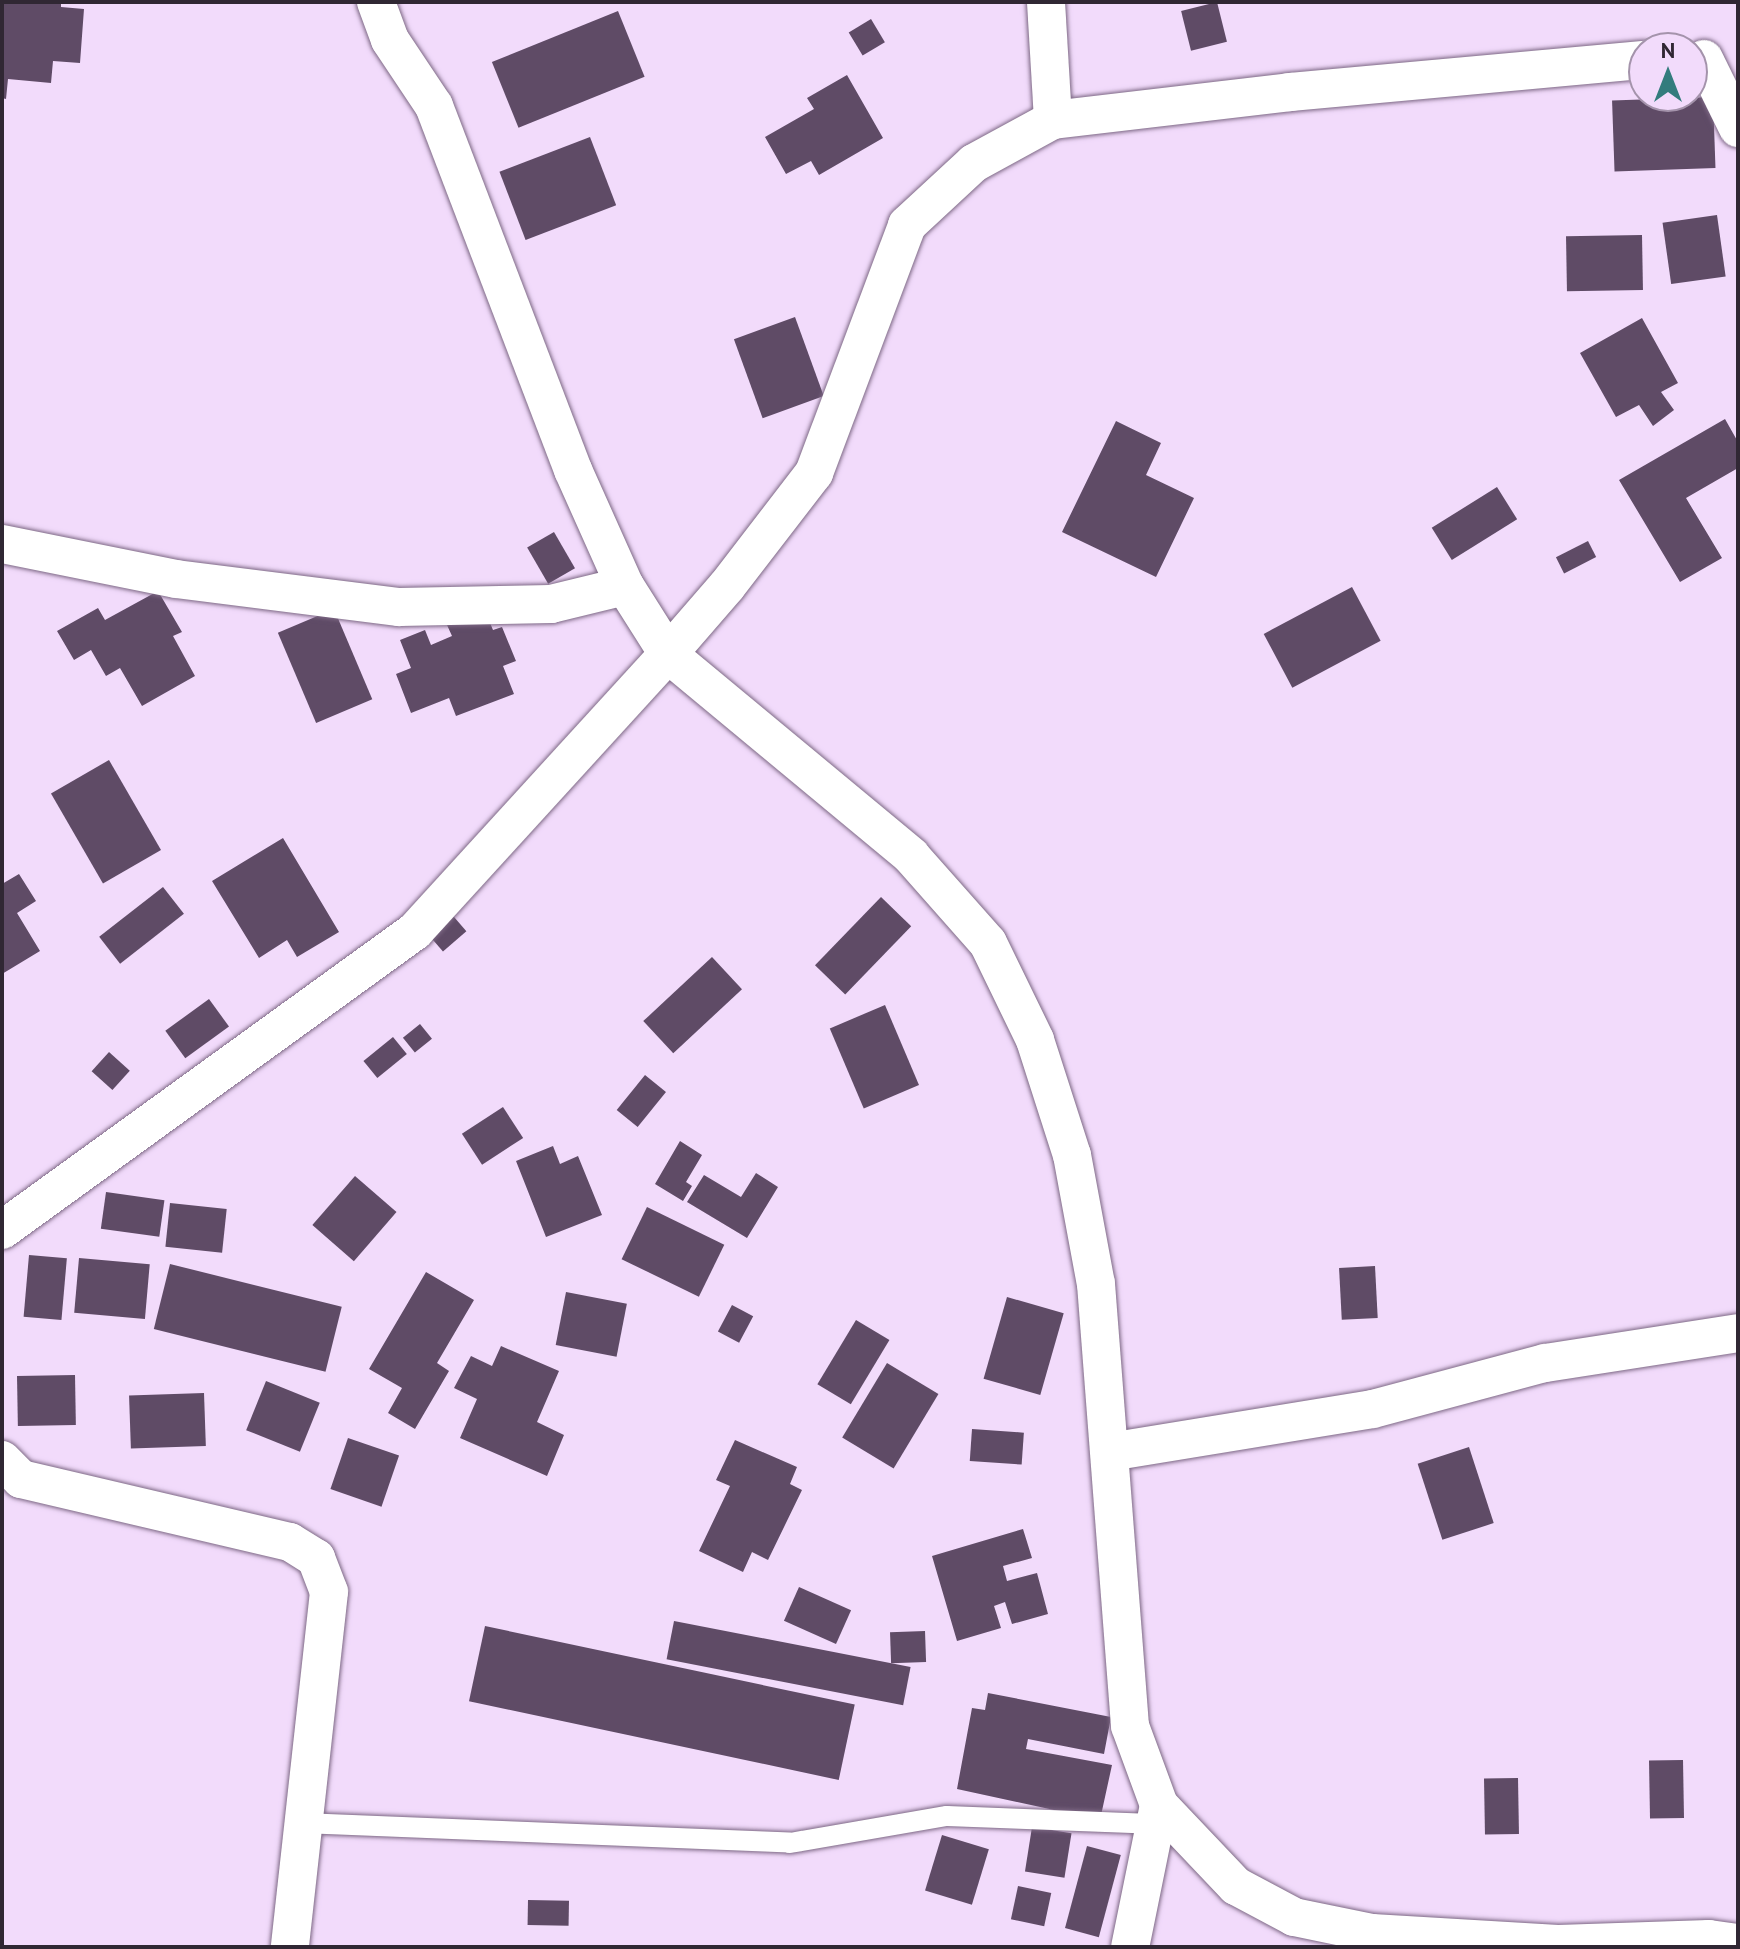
<!DOCTYPE html>
<style>
body{margin:0}
#map{position:relative;width:1740px;height:1949px;overflow:hidden;background:#f2dbfb;font-family:"PT Sans",sans-serif}
div>[style]{position:absolute}
[style*='--x']{left:calc(var(--x)*1px);top:calc(var(--y)*1px);width:calc(var(--w)*1px);rotate:calc(var(--a)*1deg)}
.building>*{inset:0;background:#5f4b66;transform-origin:0 0}
.roads{filter:drop-shadow(0 0 2px #7d6885) drop-shadow(0 0 2px #7d6885)}
.lane>*{height:20px;margin:-10px;padding:0 10px;transform-origin:10px;border-radius:10px;background:#fff}
.street>*{height:38px;margin:-19px;padding:0 19px;transform-origin:19px;border-radius:19px;background:#fff}
span{translate:-50% -50%;white-space:nowrap;text-align:center;line-height:1.15;-webkit-text-stroke:8px #f2dbfb;paint-order:stroke}
.frame{position:absolute;inset:0;border:4px solid #302733;pointer-events:none}
.north{position:absolute;left:1628px;top:32px;width:80px;height:80px;box-sizing:border-box;background:#f2dbfb;border:2px solid #a493ab;border-radius:50%;rotate:0deg;font-size:22px;font-weight:700;line-height:32px;text-align:center;color:#302733}
.north::after{content:'';display:block;margin:auto;width:28px;height:36px;background:#337c7d;clip-path:polygon(50% 0,100% 100%,50% 72%,0 100%)}
</style>
<div id="map">
<div class="building">
<i style="clip-path:polygon(2px 2px,61px 2px,61px 7px,84px 9px,80px 63px,53px 61px,51px 83px,8px 79px,6px 99px,2px 98px)"></i>
<i style="left:1217px;top:2px;width:41px;height:37px;rotate:76deg"></i>
<i style="left:618px;top:11px;width:71px;height:136px;rotate:68deg"></i>
<i style="left:871px;top:19px;width:27px;height:26px;rotate:59deg"></i>
<i style="clip-path:polygon(847px 75px,883px 138px,819px 175px,811px 161px,786px 174px,765px 137px,814px 109px,807px 98px)"></i>
<i style="left:1713px;top:97px;width:71px;height:101px;rotate:88deg"></i>
<i style="left:590px;top:137px;width:73px;height:97px;rotate:69deg"></i>
<i style="left:1717px;top:215px;width:62px;height:55px;rotate:82deg"></i>
<i style="left:1642px;top:235px;width:55px;height:76px;rotate:89deg"></i>
<i style="left:795px;top:317px;width:84px;height:65px;rotate:70deg"></i>
<i style="clip-path:polygon(1642px 318px,1678px 383px,1661px 392px,1674px 410px,1653px 426px,1639px 405px,1616px 417px,1580px 353px)"></i>
<i style="clip-path:polygon(1725px 419px,1738px 442px,1738px 468px,1686px 498px,1722px 558px,1680px 582px,1619px 480px)"></i>
<i style="clip-path:polygon(1116px 421px,1161px 443px,1146px 475px,1194px 498px,1156px 577px,1062px 532px)"></i>
<i style="left:1497px;top:487px;width:38px;height:77px;rotate:58deg"></i>
<i style="left:554px;top:532px;width:42px;height:31px;rotate:60deg"></i>
<i style="left:1588px;top:541px;width:18px;height:36px;rotate:63deg"></i>
<i style="left:1352px;top:587px;width:61px;height:100px;rotate:62deg"></i>
<i style="clip-path:polygon(158px 591px,182px 632px,173px 636px,195px 676px,142px 706px,120px 668px,106px 676px,91px 650px,74px 660px,57px 631px,98px 608px,105px 620px)"></i>
<i style="left:334px;top:609px;width:98px;height:61px;rotate:67deg"></i>
<i style="clip-path:polygon(485px 611px,493px 630px,502px 627px,516px 661px,503px 666px,514px 694px,456px 716px,449px 698px,411px 713px,396px 674px,411px 668px,400px 640px,425px 630px,431px 645px,452px 636px,447px 625px)"></i>
<i style="left:109px;top:760px;width:104px;height:67px;rotate:60deg"></i>
<i style="clip-path:polygon(283px 838px,339px 932px,297px 957px,287px 940px,259px 958px,212px 881px)"></i>
<i style="clip-path:polygon(19px 874px,36px 901px,17px 913px,40px 951px,2px 974px,2px 884px)"></i>
<i style="left:163px;top:887px;width:34px;height:81px;rotate:52deg"></i>
<i style="left:881px;top:897px;width:42px;height:95px;rotate:44deg"></i>
<i style="left:448px;top:910px;width:28px;height:31px;rotate:49deg"></i>
<i style="left:712px;top:957px;width:44px;height:94px;rotate:47deg"></i>
<i style="left:209px;top:999px;width:34px;height:54px;rotate:54deg"></i>
<i style="left:885px;top:1005px;width:87px;height:60px;rotate:67deg"></i>
<i style="left:420px;top:1024px;width:19px;height:22px;rotate:51deg"></i>
<i style="left:393px;top:1037px;width:22px;height:38px;rotate:51deg"></i>
<i style="left:109px;top:1052px;width:28px;height:26px;rotate:42deg"></i>
<i style="left:645px;top:1075px;width:27px;height:45px;rotate:39deg"></i>
<i style="left:503px;top:1107px;width:37px;height:49px;rotate:57deg"></i>
<i style="clip-path:polygon(680px 1141px,702px 1155px,686px 1182px,692px 1186px,683px 1201px,655px 1184px)"></i>
<i style="clip-path:polygon(553px 1146px,560px 1164px,578px 1156px,602px 1215px,546px 1237px,516px 1161px)"></i>
<i style="clip-path:polygon(756px 1173px,778px 1187px,747px 1238px,687px 1202px,704px 1175px,741px 1197px)"></i>
<i style="left:355px;top:1176px;width:55px;height:65px;rotate:41deg"></i>
<i style="left:106px;top:1192px;width:59px;height:37px;rotate:8deg"></i>
<i style="left:170px;top:1203px;width:57px;height:44px;rotate:6deg"></i>
<i style="left:647px;top:1207px;width:86px;height:58px;rotate:26deg"></i>
<i style="left:29px;top:1255px;width:38px;height:62px;rotate:5deg"></i>
<i style="left:79px;top:1258px;width:71px;height:55px;rotate:5deg"></i>
<i style="left:170px;top:1264px;width:177px;height:67px;rotate:14deg"></i>
<i style="left:1375px;top:1266px;width:52px;height:36px;rotate:87deg"></i>
<i style="clip-path:polygon(426px 1272px,474px 1300px,437px 1363px,449px 1371px,415px 1429px,388px 1413px,402px 1388px,369px 1369px)"></i>
<i style="left:566px;top:1292px;width:62px;height:54px;rotate:11deg"></i>
<i style="left:1007px;top:1297px;width:59px;height:85px;rotate:16deg"></i>
<i style="left:732px;top:1305px;width:24px;height:30px;rotate:28deg"></i>
<i style="left:856px;top:1320px;width:39px;height:75px;rotate:31deg"></i>
<i style="clip-path:polygon(501px 1346px,559px 1371px,537px 1422px,564px 1435px,547px 1476px,460px 1438px,477px 1399px,454px 1388px,471px 1356px,492px 1366px)"></i>
<i style="left:887px;top:1363px;width:60px;height:87px;rotate:31deg"></i>
<i style="left:75px;top:1375px;width:50px;height:58px;rotate:89deg"></i>
<i style="left:266px;top:1381px;width:58px;height:53px;rotate:22deg"></i>
<i style="left:204px;top:1393px;width:53px;height:75px;rotate:88deg"></i>
<i style="left:972px;top:1429px;width:52px;height:32px;rotate:4deg"></i>
<i style="left:348px;top:1438px;width:54px;height:54px;rotate:19deg"></i>
<i style="clip-path:polygon(735px 1440px,797px 1467px,790px 1484px,802px 1490px,768px 1560px,752px 1552px,743px 1572px,699px 1551px,730px 1486px,716px 1480px)"></i>
<i style="left:1469px;top:1447px;width:80px;height:54px;rotate:72deg"></i>
<i style="clip-path:polygon(1023px 1529px,1032px 1558px,1003px 1566px,1007px 1581px,1037px 1573px,1048px 1614px,1012px 1624px,1005px 1602px,994px 1606px,1001px 1628px,957px 1641px,932px 1556px)"></i>
<i style="left:799px;top:1587px;width:57px;height:37px;rotate:24deg"></i>
<i style="left:674px;top:1621px;width:241px;height:39px;rotate:11deg"></i>
<i style="left:485px;top:1626px;width:378px;height:77px;rotate:12deg"></i>
<i style="left:925px;top:1631px;width:31px;height:35px;rotate:88deg"></i>
<i style="clip-path:polygon(988px 1693px,1111px 1717px,1104px 1754px,1028px 1739px,1026px 1749px,1112px 1765px,1100px 1820px,957px 1789px,972px 1708px,985px 1710px)"></i>
<i style="left:1683px;top:1760px;width:58px;height:34px;rotate:89deg"></i>
<i style="left:1518px;top:1778px;width:56px;height:34px;rotate:89deg"></i>
<i style="left:1032px;top:1827px;width:40px;height:45px;rotate:9deg"></i>
<i style="left:942px;top:1835px;width:49px;height:58px;rotate:17deg"></i>
<i style="left:1087px;top:1846px;width:35px;height:85px;rotate:15deg"></i>
<i style="left:1018px;top:1886px;width:34px;height:34px;rotate:12deg"></i>
<i style="left:528px;top:1900px;width:41px;height:25px;rotate:1deg"></i>
</div>
<div class="roads">
<div class="lane">
<i style="--x:302;--y:1823;--w:488;--a:2.3"></i>
<i style="--x:790;--y:1843;--w:159;--a:-9.8"></i>
<i style="--x:947;--y:1816;--w:205;--a:2.2"></i>
</div>
<div class="street">
<i style="--x:376;--y:2;--w:40;--a:69.8"></i>
<i style="--x:390;--y:40;--w:79;--a:56.3"></i>
<i style="--x:434;--y:106;--w:390;--a:69.1"></i>
<i style="--x:573;--y:470;--w:127;--a:65.9"></i>
<i style="--x:625;--y:586;--w:80;--a:57.7"></i>
<i style="--x:668;--y:654;--w:316;--a:39.7"></i>
<i style="--x:911;--y:856;--w:116;--a:48.5"></i>
<i style="--x:988;--y:943;--w:108;--a:64.1"></i>
<i style="--x:1035;--y:1040;--w:121;--a:72.2"></i>
<i style="--x:1072;--y:1155;--w:131;--a:79.5"></i>
<i style="--x:1096;--y:1284;--w:443;--a:85.6"></i>
<i style="--x:1130;--y:1726;--w:84;--a:69.8"></i>
<i style="--x:1159;--y:1805;--w:145;--a:101.5"></i>
<i style="--x:1046;--y:2;--w:118;--a:86.6"></i>
<i style="--x:1704;--y:59;--w:77;--a:63.8"></i>
<i style="--x:2;--y:544;--w:177;--a:11.4"></i>
<i style="--x:176;--y:579;--w:225;--a:7.2"></i>
<i style="--x:399;--y:607;--w:152;--a:-1.1"></i>
<i style="--x:551;--y:604;--w:76;--a:-13.7"></i>
<i style="--x:2;--y:1230;--w:510;--a:-35.9"></i>
<i style="--x:415;--y:931;--w:375;--a:-47.6"></i>
<i style="--x:668;--y:654;--w:90;--a:-49.1"></i>
<i style="--x:727;--y:586;--w:143;--a:-52.4"></i>
<i style="--x:814;--y:473;--w:265;--a:-69.4"></i>
<i style="--x:907;--y:225;--w:91;--a:-42.8"></i>
<i style="--x:974;--y:163;--w:90;--a:-28.6"></i>
<i style="--x:1053;--y:120;--w:239;--a:-6.7"></i>
<i style="--x:1290;--y:92;--w:355;--a:-5.2"></i>
<i style="--x:1110;--y:1452;--w:266;--a:-9.3"></i>
<i style="--x:1373;--y:1409;--w:178;--a:-15"></i>
<i style="--x:1545;--y:1363;--w:195;--a:-8.8"></i>
<i style="--x:2;--y:1460;--w:27;--a:45"></i>
<i style="--x:21;--y:1479;--w:276;--a:13.2"></i>
<i style="--x:290;--y:1542;--w:31;--a:32"></i>
<i style="--x:316;--y:1558;--w:36;--a:69"></i>
<i style="--x:329;--y:1592;--w:357;--a:96.3"></i>
<i style="--x:1159;--y:1805;--w:112;--a:46.5"></i>
<i style="--x:1236;--y:1886;--w:66;--a:28.1"></i>
<i style="--x:1294;--y:1917;--w:80;--a:11.6"></i>
<i style="--x:1372;--y:1933;--w:186;--a:3.4"></i>
<i style="--x:1558;--y:1944;--w:151;--a:-1.9"></i>
<i style="--x:1709;--y:1939;--w:29;--a:8"></i>
</div>
</div>
<div class="frame"></div>
<div class="north">N</div>
</div>
